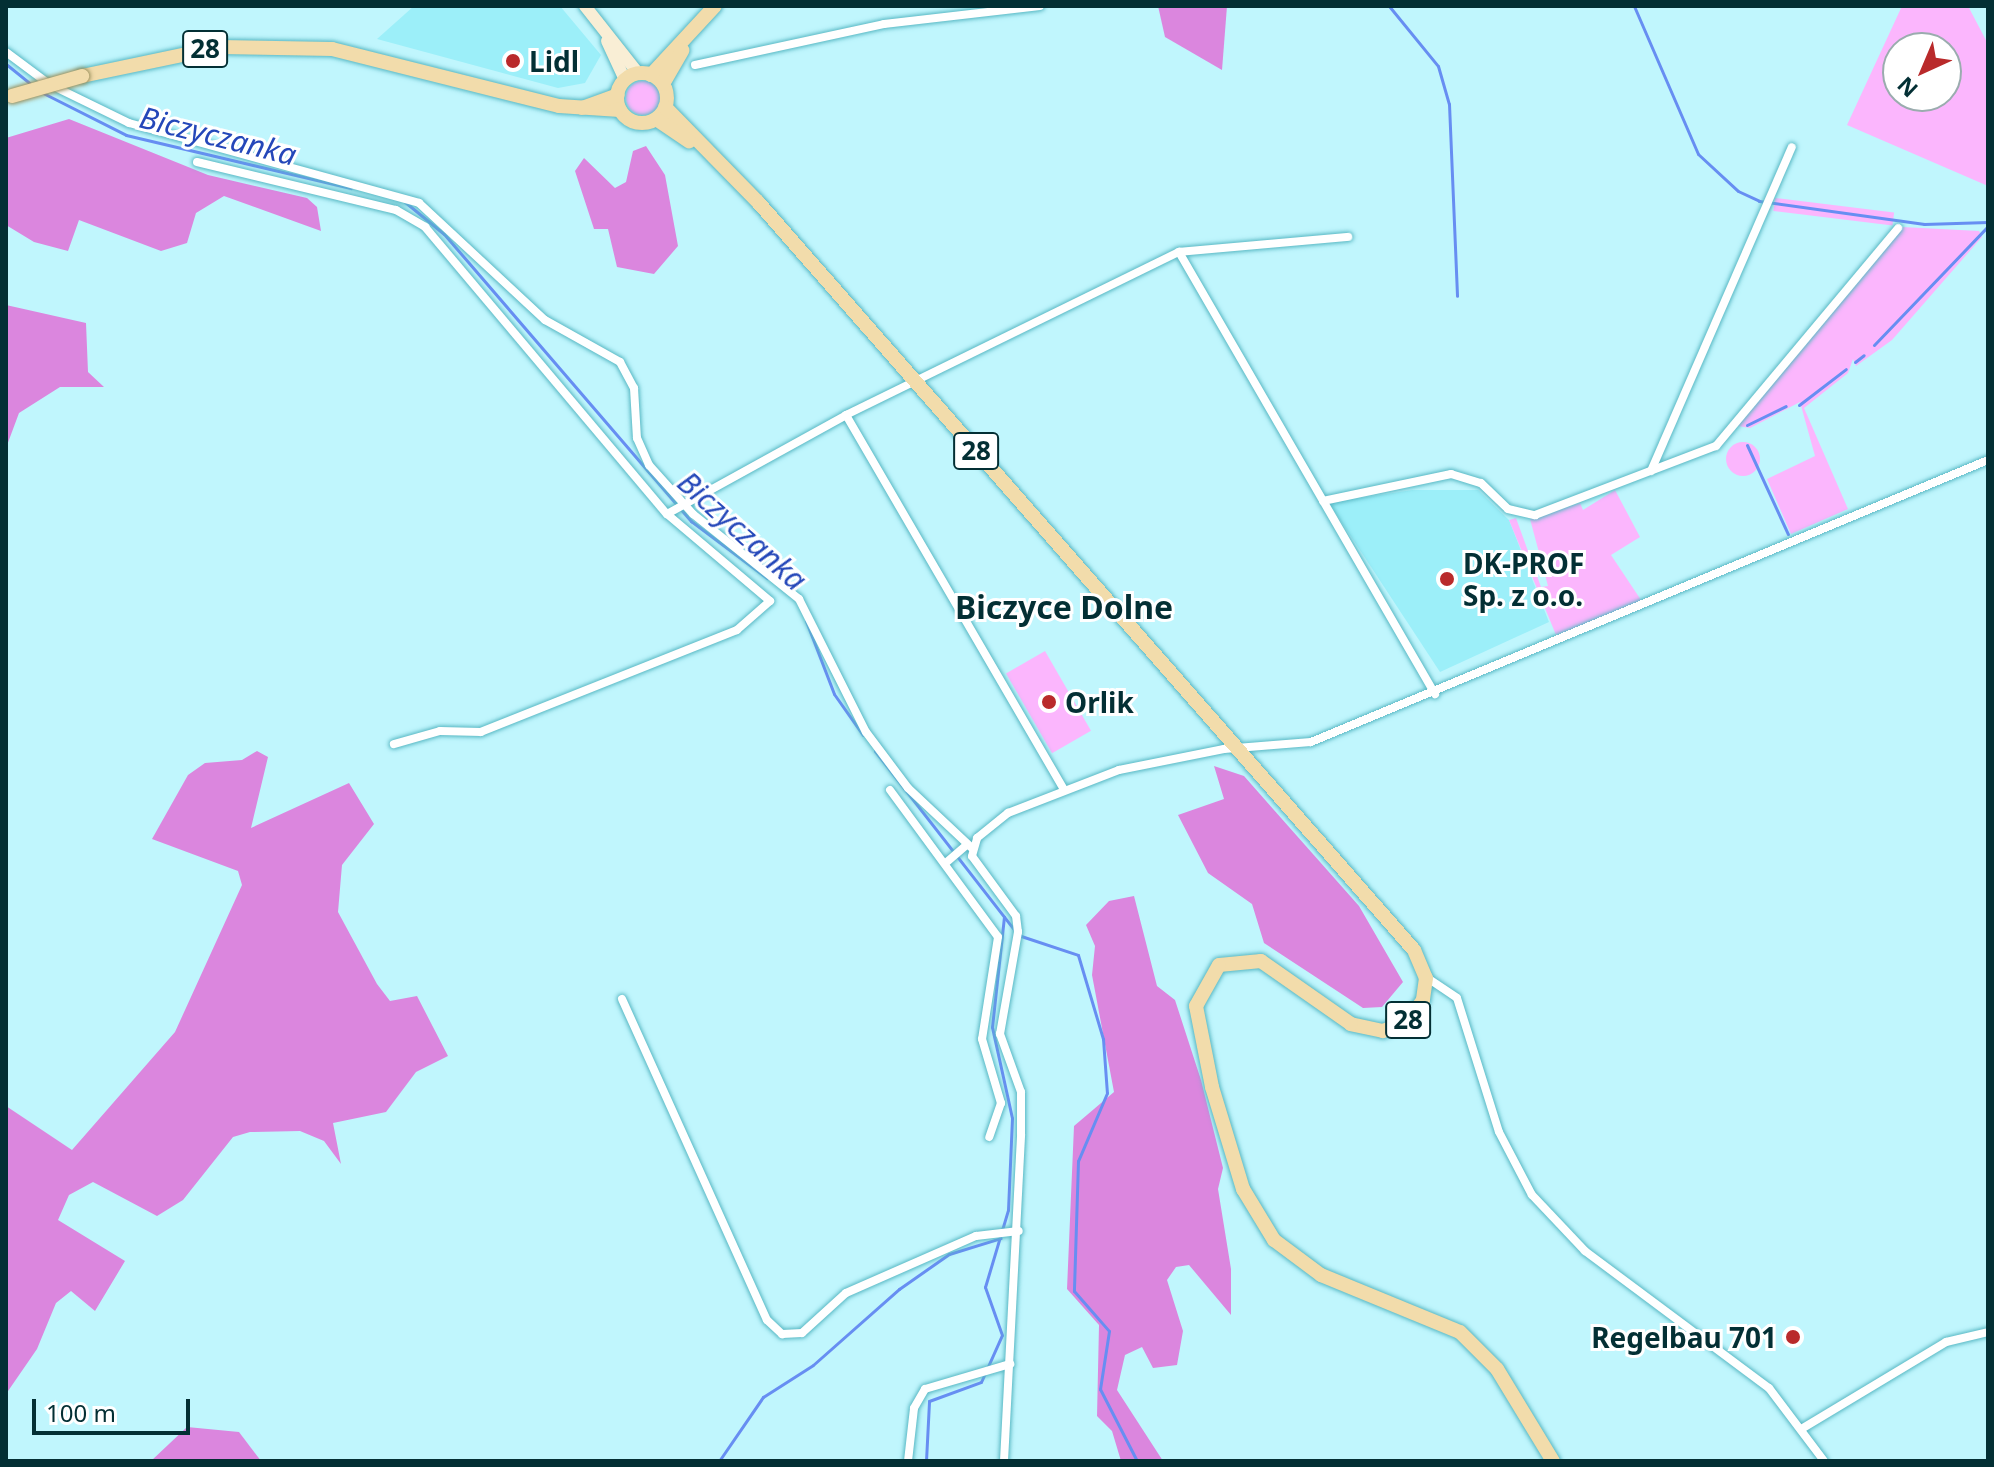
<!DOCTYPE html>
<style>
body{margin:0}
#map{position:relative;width:1994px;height:1467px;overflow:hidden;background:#c0f6fd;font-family:"Noto Sans",sans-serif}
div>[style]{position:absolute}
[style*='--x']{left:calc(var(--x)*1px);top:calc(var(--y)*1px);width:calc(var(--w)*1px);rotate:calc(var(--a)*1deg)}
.built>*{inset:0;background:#9ceff9}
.green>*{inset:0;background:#fbb6fd;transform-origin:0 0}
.round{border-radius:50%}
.forest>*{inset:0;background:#db86de}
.stream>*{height:3px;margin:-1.5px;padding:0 1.5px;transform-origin:1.5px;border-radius:1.5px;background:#678ef2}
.roads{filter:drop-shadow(0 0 2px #58b8c4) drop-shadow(0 0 2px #58b8c4)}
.minor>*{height:8px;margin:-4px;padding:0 4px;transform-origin:4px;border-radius:4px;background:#fff}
.secondary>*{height:12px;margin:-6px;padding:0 6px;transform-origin:6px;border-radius:6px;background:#f9eed5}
.primary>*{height:14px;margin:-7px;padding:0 7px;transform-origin:7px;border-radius:7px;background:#f2dcab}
.primary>.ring{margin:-7px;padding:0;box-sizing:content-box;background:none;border:14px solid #f2dcab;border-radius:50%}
.bridges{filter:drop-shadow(0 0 2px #99905d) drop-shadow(0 0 2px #99905d)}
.primary-bridge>*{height:14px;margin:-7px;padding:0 7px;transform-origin:7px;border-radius:7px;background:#f2dcab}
.dots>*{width:22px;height:22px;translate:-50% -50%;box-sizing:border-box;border:4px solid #fff;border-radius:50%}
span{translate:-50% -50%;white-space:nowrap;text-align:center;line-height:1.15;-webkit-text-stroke:6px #fff;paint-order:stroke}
.shield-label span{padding:2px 6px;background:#fff;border:2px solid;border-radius:6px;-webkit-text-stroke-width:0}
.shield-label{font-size:26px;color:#032f34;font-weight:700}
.poi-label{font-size:28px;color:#032f34;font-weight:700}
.left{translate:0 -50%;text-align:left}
.right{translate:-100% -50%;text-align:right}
.water-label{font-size:30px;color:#2447b9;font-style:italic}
.quarter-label{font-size:32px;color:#032f34;font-weight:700}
.frame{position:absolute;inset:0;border:8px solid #032f34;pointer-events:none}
.north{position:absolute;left:1882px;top:32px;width:80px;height:80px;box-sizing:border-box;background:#fff;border:2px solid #9aacae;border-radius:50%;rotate:224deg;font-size:22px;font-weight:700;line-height:32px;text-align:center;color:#032f34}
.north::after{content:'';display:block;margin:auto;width:28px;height:36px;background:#b92a2b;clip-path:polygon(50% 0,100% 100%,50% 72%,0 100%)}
.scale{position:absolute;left:32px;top:1399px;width:158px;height:36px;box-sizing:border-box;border:4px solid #032f34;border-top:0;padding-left:10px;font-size:24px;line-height:28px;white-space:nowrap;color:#032f34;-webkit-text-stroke:6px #fff;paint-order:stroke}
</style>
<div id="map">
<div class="built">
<i style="clip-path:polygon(414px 6px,560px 6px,601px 55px,585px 83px,558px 88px,377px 39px)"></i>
<i style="clip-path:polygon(1412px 490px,1478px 490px,1509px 520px,1549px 622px,1440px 672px,1329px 503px)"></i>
</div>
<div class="green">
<i style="clip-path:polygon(evenodd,1902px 6px,1968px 6px,1988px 44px,1988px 186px,1847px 125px,1902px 6px,1898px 48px,1946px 48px,1946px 96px,1898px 96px,1898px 48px)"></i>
<i class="round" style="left:626px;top:81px;width:34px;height:34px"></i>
<i style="left:1775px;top:198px;width:120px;height:13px;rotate:7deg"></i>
<i style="clip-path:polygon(1902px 227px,1979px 231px,1982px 237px,1892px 340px,1856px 366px,1853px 359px,1848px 373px,1804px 408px,1848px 509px,1791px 534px,1767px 479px,1815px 456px,1800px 402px,1750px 428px,1738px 426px)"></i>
<i class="round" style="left:1726px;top:442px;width:34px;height:34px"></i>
<i style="clip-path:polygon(1615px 490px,1640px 537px,1611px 555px,1643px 603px,1556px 635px,1509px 520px,1516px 518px,1541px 587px,1548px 586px,1530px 519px,1580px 503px,1583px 510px)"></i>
<i style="left:1045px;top:651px;width:92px;height:45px;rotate:60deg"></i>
</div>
<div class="forest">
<i style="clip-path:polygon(1158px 6px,1227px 6px,1222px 70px,1165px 37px)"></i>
<i style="clip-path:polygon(69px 119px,208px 175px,307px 198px,317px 207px,321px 231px,224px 196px,196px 213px,187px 243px,161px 251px,79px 220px,68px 251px,34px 242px,6px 225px,6px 138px)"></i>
<i style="clip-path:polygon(646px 146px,665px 175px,678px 246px,654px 274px,617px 267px,608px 229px,594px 229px,575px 171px,584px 158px,615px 188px,626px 182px,633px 151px)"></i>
<i style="clip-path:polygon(6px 305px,86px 323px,88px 372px,104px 387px,60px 387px,19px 413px,6px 448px)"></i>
<i style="clip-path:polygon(257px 751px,268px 757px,251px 828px,349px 783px,374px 824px,342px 865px,338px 912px,377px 984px,390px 1001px,417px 996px,448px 1056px,416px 1072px,386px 1112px,333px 1123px,341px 1164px,324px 1141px,300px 1131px,250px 1132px,233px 1137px,183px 1200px,157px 1216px,93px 1182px,69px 1195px,58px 1220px,125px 1261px,95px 1311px,71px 1291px,56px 1303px,37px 1349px,6px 1394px,6px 1106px,72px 1150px,175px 1032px,242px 885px,238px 871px,152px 839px,188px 775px,205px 763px,242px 760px)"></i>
<i style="clip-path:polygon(1214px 766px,1244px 776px,1359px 906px,1403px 982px,1382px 1007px,1363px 1008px,1264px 943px,1252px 904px,1208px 873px,1178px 815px,1224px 799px)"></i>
<i style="clip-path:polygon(1134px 896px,1157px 986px,1175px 1000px,1201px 1080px,1223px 1168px,1218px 1189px,1231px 1269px,1231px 1315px,1189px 1265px,1176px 1267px,1167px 1280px,1183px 1331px,1177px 1365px,1153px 1368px,1142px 1347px,1125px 1355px,1117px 1390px,1163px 1461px,1121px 1461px,1112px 1431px,1097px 1416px,1099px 1325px,1067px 1289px,1074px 1126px,1114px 1092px,1092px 975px,1095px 946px,1086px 925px,1109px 901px)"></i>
<i style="clip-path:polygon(187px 1427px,239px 1432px,261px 1461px,151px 1461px)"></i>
</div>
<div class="stream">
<i style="--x:1389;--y:6;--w:77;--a:50.8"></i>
<i style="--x:1438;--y:66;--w:40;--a:74"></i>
<i style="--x:1449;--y:104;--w:192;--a:87.6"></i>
<i style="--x:1634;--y:6;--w:161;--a:66.6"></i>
<i style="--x:1698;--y:154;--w:54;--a:42.8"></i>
<i style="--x:1738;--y:191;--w:23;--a:25"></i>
<i style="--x:1759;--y:201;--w:167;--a:7.9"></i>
<i style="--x:1924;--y:224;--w:64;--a:-1.8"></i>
<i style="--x:6;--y:64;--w:32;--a:39"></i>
<i style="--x:43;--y:93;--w:93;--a:26.8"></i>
<i style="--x:126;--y:135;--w:231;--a:13.3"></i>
<i style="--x:405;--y:202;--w:50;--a:39.4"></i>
<i style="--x:444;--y:234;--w:379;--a:49.3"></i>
<i style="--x:691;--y:521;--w:95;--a:36.9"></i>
<i style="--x:1874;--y:345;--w:165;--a:-46.2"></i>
<i style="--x:1855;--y:362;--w:11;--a:-38"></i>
<i style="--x:1799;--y:405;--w:59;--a:-37.5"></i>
<i style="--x:1747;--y:425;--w:43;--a:-26"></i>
<i style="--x:1747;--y:445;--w:98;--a:65.3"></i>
<i style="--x:806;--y:621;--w:78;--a:69"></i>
<i style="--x:834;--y:694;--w:50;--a:54.7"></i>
<i style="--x:875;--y:751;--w:228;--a:52.1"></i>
<i style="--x:1021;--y:936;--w:60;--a:18.4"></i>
<i style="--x:1078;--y:955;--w:88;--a:73.4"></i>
<i style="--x:1103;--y:1039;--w:54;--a:85.8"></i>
<i style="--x:1107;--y:1093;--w:74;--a:113.1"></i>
<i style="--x:1078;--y:1161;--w:130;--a:91.8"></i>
<i style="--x:1074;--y:1291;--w:53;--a:48.8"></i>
<i style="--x:1109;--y:1331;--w:59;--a:98.8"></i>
<i style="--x:1100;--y:1389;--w:81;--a:62.8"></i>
<i style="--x:719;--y:1461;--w:78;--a:-55.5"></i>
<i style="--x:763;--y:1397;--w:59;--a:-32.6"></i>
<i style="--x:813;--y:1365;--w:115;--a:-41.5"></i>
<i style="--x:899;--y:1289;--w:61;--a:-35"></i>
<i style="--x:949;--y:1254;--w:54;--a:-17.1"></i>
<i style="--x:926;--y:1461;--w:60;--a:-87.1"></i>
<i style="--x:929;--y:1401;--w:55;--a:-20.1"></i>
<i style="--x:981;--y:1382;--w:51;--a:-65.9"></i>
<i style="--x:1002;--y:1335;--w:51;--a:-109.5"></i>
<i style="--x:985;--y:1287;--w:80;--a:-73.4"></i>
<i style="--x:1008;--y:1210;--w:92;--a:-87.5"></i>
<i style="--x:1012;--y:1118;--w:93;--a:-102.4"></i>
<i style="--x:992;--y:1027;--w:111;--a:-83.8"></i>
</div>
<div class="roads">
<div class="minor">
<i style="--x:6;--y:52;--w:54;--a:36.7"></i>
<i style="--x:49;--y:84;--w:89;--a:26"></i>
<i style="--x:129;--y:123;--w:301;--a:15.4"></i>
<i style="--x:419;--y:203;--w:172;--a:42.9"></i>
<i style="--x:545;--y:320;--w:86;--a:29.2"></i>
<i style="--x:620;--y:362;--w:30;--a:62"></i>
<i style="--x:634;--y:388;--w:50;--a:86.6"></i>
<i style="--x:637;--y:438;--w:30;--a:66"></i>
<i style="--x:649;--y:465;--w:66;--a:48.1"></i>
<i style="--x:693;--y:514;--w:136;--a:38.7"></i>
<i style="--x:799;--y:599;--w:149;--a:63.3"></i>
<i style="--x:866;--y:732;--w:70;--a:53.1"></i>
<i style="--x:908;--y:788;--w:88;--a:43.2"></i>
<i style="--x:695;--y:65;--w:193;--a:-12.2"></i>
<i style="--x:884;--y:24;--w:157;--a:-6.6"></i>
<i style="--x:197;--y:162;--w:205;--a:13.6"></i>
<i style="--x:396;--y:210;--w:34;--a:30"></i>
<i style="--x:425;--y:227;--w:375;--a:49.9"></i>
<i style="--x:667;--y:514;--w:135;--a:40.2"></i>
<i style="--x:770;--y:601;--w:44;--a:138.7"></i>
<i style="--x:737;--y:630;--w:276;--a:158.3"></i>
<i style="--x:481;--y:732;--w:41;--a:-178.6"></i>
<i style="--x:440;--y:731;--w:48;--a:164.2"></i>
<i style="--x:1179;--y:252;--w:511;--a:59.92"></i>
<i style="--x:846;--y:415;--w:433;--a:59.8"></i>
<i style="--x:1651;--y:471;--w:353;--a:-66.5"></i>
<i style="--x:1323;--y:501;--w:131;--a:-11.9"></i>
<i style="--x:1451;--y:474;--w:31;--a:17"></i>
<i style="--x:1481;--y:483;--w:37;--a:44"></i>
<i style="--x:1508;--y:509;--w:28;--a:13"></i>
<i style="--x:1535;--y:515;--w:194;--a:-20.9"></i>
<i style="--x:1716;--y:446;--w:284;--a:-50.1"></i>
<i style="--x:667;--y:514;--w:205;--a:-28.9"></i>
<i style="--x:846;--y:415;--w:371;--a:-26.1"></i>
<i style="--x:1179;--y:252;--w:170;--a:-5.1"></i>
<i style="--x:890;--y:790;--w:182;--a:53.7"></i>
<i style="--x:998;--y:937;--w:103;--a:98.9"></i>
<i style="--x:982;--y:1039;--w:67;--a:73.5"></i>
<i style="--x:1001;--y:1103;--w:36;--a:109"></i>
<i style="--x:948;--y:861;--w:23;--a:-41"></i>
<i style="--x:1426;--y:977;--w:37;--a:34"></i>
<i style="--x:1457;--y:998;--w:140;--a:72.6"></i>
<i style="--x:1499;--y:1132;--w:71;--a:62.4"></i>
<i style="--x:1532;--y:1195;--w:77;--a:46.6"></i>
<i style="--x:1585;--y:1251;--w:229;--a:36.7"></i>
<i style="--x:1769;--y:1388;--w:91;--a:53"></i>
<i style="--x:622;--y:999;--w:352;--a:65.7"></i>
<i style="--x:767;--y:1320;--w:21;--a:43"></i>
<i style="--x:782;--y:1334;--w:20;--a:-3"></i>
<i style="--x:802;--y:1333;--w:59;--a:-42.3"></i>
<i style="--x:846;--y:1293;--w:142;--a:-23.7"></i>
<i style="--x:976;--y:1236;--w:43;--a:-6.6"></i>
<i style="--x:1803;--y:1428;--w:167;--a:-31"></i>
<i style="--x:1946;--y:1342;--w:43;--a:-13.4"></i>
<i style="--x:908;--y:1461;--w:53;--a:-83.5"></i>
<i style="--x:914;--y:1408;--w:22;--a:-60"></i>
<i style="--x:925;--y:1389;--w:89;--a:-16.4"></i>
<i style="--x:1004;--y:1461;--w:327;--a:-87"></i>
<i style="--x:1021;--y:1134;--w:42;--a:-90"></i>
<i style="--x:1021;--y:1092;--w:62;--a:-109.9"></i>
<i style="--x:1000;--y:1034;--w:104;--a:-80"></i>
<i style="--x:1018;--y:932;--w:16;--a:-97"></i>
<i style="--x:1016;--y:916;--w:74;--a:-126.3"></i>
<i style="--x:972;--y:856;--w:19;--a:-74"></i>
<i style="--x:977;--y:838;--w:40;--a:-39"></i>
<i style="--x:1008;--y:813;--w:119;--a:-21.2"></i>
<i style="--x:1119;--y:770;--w:107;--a:-11.3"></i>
<i style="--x:1224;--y:749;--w:87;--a:-4.6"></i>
<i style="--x:1311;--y:742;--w:733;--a:-22.61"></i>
</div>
<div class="secondary">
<i style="--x:585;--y:6;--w:85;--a:51.7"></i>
<i style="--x:607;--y:41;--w:43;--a:65.2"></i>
</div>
<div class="primary">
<i class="ring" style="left:617px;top:73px;width:36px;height:36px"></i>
<i style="--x:651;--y:75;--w:94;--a:-47.2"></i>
<i style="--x:82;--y:76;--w:142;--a:-11.8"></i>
<i style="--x:221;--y:47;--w:111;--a:1"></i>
<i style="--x:332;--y:49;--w:234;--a:14.1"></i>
<i style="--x:559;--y:106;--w:61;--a:3.8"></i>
<i style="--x:663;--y:84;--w:39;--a:-60"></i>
<i style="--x:665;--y:107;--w:133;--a:45.6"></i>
<i style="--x:758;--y:202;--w:995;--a:48.75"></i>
<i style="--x:1414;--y:950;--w:30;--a:67"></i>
<i style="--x:1426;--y:978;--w:22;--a:98"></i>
<i style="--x:1423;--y:1000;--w:26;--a:126"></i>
<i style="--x:1408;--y:1021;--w:27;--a:158"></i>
<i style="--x:1383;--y:1031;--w:33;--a:-168"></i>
<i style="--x:1351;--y:1024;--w:110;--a:-145"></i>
<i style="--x:1261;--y:961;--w:42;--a:174.6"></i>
<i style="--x:1219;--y:965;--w:47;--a:119.3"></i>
<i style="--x:1196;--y:1006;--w:83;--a:78.8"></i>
<i style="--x:1212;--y:1087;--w:107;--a:73.1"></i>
<i style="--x:1243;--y:1189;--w:60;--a:58.7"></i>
<i style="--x:1274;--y:1240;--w:59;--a:36.7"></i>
<i style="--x:1321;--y:1275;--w:150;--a:22.3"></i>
<i style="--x:1460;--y:1332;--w:52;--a:45"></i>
<i style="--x:1497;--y:1369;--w:108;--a:58.7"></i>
<i style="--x:582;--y:108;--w:38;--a:-20"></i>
<i style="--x:656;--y:119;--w:40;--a:34"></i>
</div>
</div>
<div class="bridges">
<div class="primary-bridge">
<i style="--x:12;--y:96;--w:73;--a:-15.9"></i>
</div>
</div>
<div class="dots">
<i style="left:513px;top:61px;background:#b92a2b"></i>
<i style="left:1447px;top:579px;background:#b92a2b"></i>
<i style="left:1049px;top:702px;background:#b92a2b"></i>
<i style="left:1793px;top:1337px;background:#b92a2b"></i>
</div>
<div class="shield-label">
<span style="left:205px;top:49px">28</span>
<span style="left:976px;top:451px">28</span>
<span style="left:1408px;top:1020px">28</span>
</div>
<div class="poi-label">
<span class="left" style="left:529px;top:61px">Lidl</span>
<span class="left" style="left:1463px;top:579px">DK-PROF<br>Sp. z o.o.</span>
<span class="left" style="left:1065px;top:702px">Orlik</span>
<span class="right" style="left:1777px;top:1337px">Regelbau 701</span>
</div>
<div class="water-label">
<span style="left:218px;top:136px;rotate:14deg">Biczyczanka</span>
<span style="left:742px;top:531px;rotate:42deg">Biczyczanka</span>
</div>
<div class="quarter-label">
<span style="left:1064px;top:607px">Biczyce Dolne</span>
</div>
<div class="frame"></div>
<div class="north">N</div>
<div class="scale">100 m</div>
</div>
